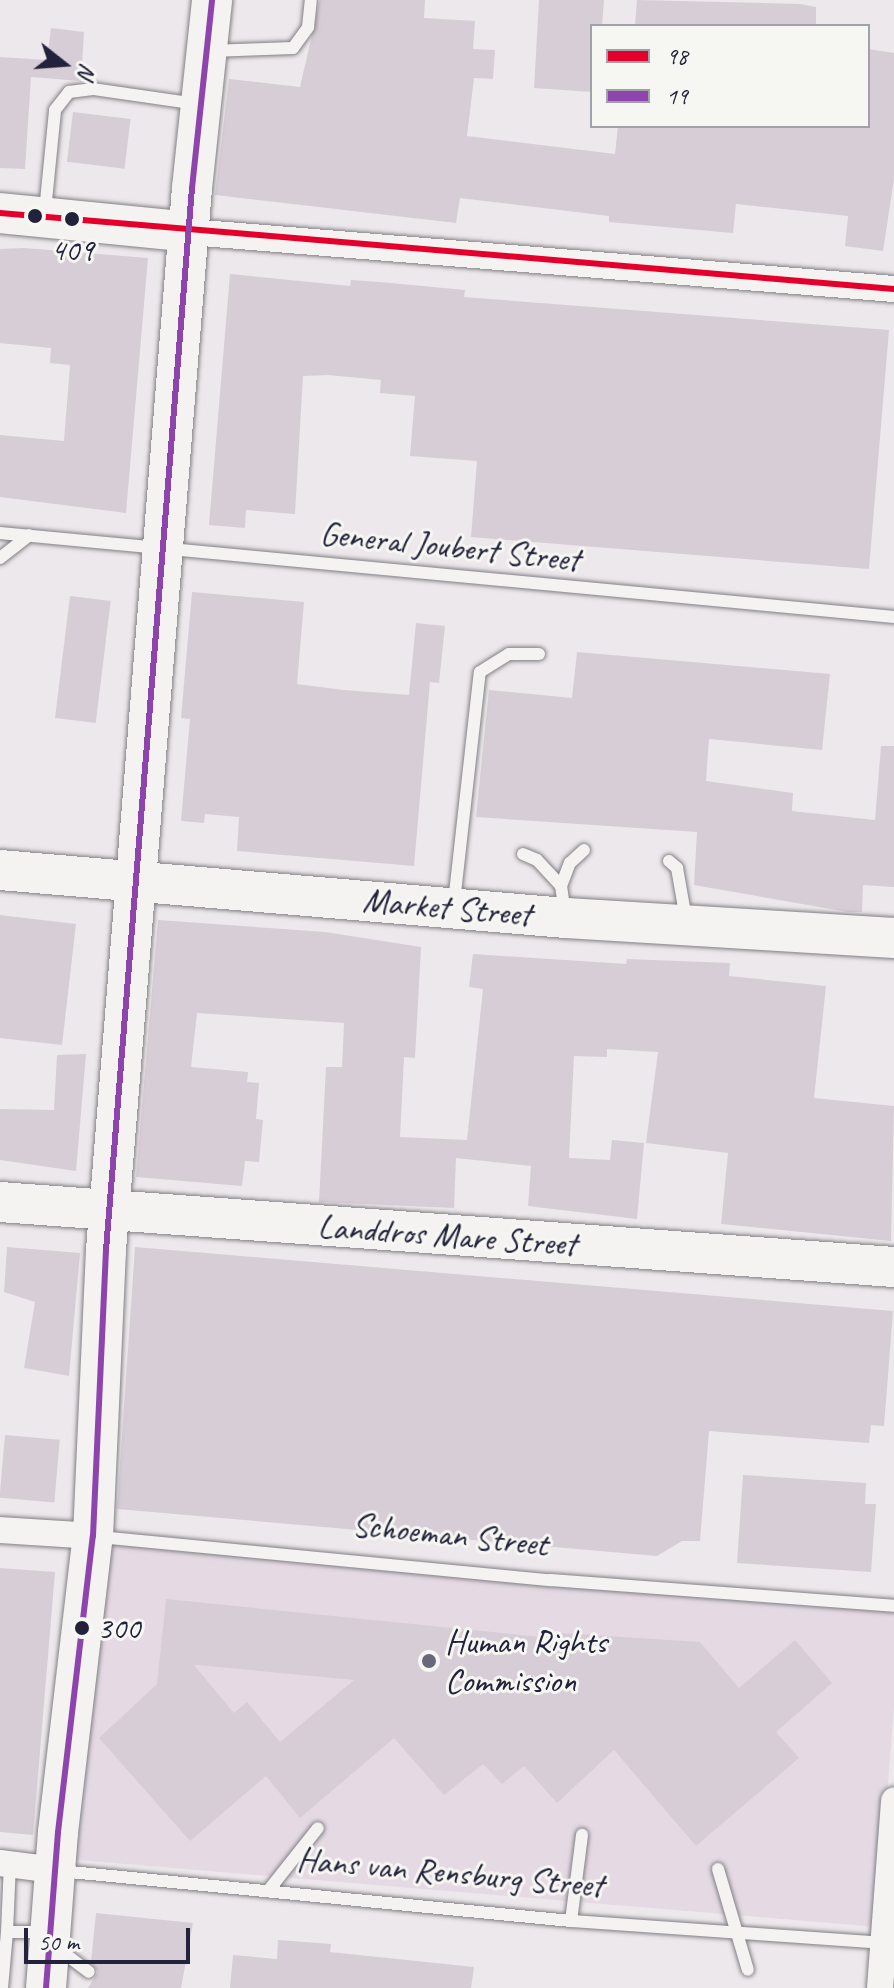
<!DOCTYPE html>
<style>
body{margin:0}
#map{position:relative;width:894px;height:1988px;overflow:hidden;background:#ede8eb;font-family:Caveat,sans-serif}
div>[style]{position:absolute}
[style*='--x']{left:calc(var(--x)*1px);top:calc(var(--y)*1px);width:calc(var(--w)*1px);rotate:calc(var(--a)*1deg)}
.built>*{inset:0;background:#e5dae4}
.building>*{inset:0;background:#d7cdd7;transform-origin:0 0}
.roads{filter:drop-shadow(0 0 2px #828086) drop-shadow(0 0 2px #828086)}
.lane>*{height:12px;margin:-6px;padding:0 6px;transform-origin:6px;border-radius:6px;background:#f4f3f2}
.street>*{height:26px;margin:-13px;padding:0 13px;transform-origin:13px;border-radius:13px;background:#f4f3f2}
.primary>*{height:40px;margin:-20px;padding:0 20px;transform-origin:20px;border-radius:20px;background:#f4f3f2}
.bus-1>*{height:6px;margin:-3px;padding:0 3px;transform-origin:3px;border-radius:3px;background:#e4002b}
.bus-2>*{height:6px;margin:-3px;padding:0 3px;transform-origin:3px;border-radius:3px;background:#8e44ad}
.dots>*{width:22px;height:22px;translate:-50% -50%;box-sizing:border-box;border:4px solid #f6f6f2;border-radius:50%}
span{translate:-50% -50%;white-space:nowrap;text-align:center;line-height:1.15;-webkit-text-stroke:6px #f6f6f2;paint-order:stroke}
.bus-label{font-size:32px;color:#22223b}
.left{translate:0 -50%;text-align:left}
.street-label{font-size:34px;color:#22223b}
.poi-label{font-size:34px;color:#22223b}
.legend{position:absolute;left:590px;top:24px;width:280px;height:104px;box-sizing:border-box;background:#f6f6f2;border:2px solid #a1a1a9;margin:0;padding:10px 14px;list-style:none;font-size:24px;color:#22223b}
.legend li{display:flex;align-items:center;gap:16px;height:40px}
.legend b{width:40px;border:2px solid #a1a1a9}
.north{position:absolute;left:24px;top:24px;width:80px;height:80px;-webkit-text-stroke:6px #f6f6f2;paint-order:stroke;rotate:107deg;font-size:22px;font-weight:700;line-height:32px;text-align:center;color:#22223b}
.north::after{content:'';display:block;margin:auto;width:28px;height:36px;background:#22223b;clip-path:polygon(50% 0,100% 100%,50% 72%,0 100%)}
.scale{position:absolute;left:24px;top:1928px;width:166px;height:36px;box-sizing:border-box;border:4px solid #22223b;border-top:0;padding-left:10px;font-size:24px;line-height:28px;white-space:nowrap;color:#22223b;-webkit-text-stroke:6px #f6f6f2;paint-order:stroke}
</style>
<div id="map">
<div class="built">
<i style="clip-path:polygon(95px 1534px,894px 1612px,894px 1707px,877px 1927px,65px 1859px)"></i>
</div>
<div class="building">
<i style="clip-path:polygon(320px 0,425px 0,424px 18px,475px 21px,473px 49px,495px 50px,493px 79px,474px 78px,467px 136px,615px 154px,618px 126px,868px 126px,868px 49px,894px 53px,894px 179px,883px 251px,845px 246px,848px 216px,736px 204px,733px 233px,609px 222px,609px 216px,460px 198px,456px 223px,215px 195px,229px 79px,300px 87px)"></i>
<i style="clip-path:polygon(539px 0,604px 0,602px 26px,592px 26px,592px 92px,534px 88px)"></i>
<i style="clip-path:polygon(637px 0,800px 4px,816px 7px,816px 26px,635px 26px)"></i>
<i style="clip-path:polygon(51px 28px,84px 32px,81px 81px,31px 77px,25px 169px,0 168px,0 57px,47px 60px)"></i>
<i style="left:73px;top:112px;width:58px;height:50px;rotate:7deg"></i>
<i style="clip-path:polygon(24px 248px,148px 258px,126px 513px,0 497px,0 435px,64px 441px,70px 365px,50px 363px,51px 348px,0 343px,0 249px)"></i>
<i style="clip-path:polygon(230px 274px,350px 286px,351px 280px,380px 282px,465px 290px,464px 297px,889px 330px,869px 569px,471px 537px,477px 461px,410px 456px,415px 396px,380px 393px,381px 380px,328px 375px,303px 376px,295px 514px,246px 510px,245px 528px,209px 525px)"></i>
<i style="clip-path:polygon(192px 592px,304px 602px,297px 684px,344px 690px,409px 695px,416px 623px,445px 626px,439px 683px,430px 682px,414px 866px,237px 851px,239px 817px,205px 814px,204px 823px,181px 821px,190px 719px,181px 718px)"></i>
<i style="left:70px;top:596px;width:41px;height:123px;rotate:7deg"></i>
<i style="clip-path:polygon(577px 652px,830px 674px,822px 750px,709px 739px,706px 781px,793px 793px,792px 811px,875px 820px,881px 746px,894px 746px,894px 887px,863px 885px,862px 912px,848px 912px,694px 885px,697px 832px,476px 817px,489px 690px,572px 698px)"></i>
<i style="clip-path:polygon(0 915px,76px 924px,62px 1045px,0 1038px)"></i>
<i style="clip-path:polygon(158px 920px,325px 932px,421px 947px,415px 1058px,404px 1057px,400px 1137px,467px 1140px,483px 989px,469px 987px,473px 954px,626px 964px,627px 959px,730px 963px,729px 976px,826px 986px,814px 1098px,894px 1106px,891px 1241px,721px 1224px,728px 1153px,646px 1143px,658px 1052px,607px 1049px,607px 1057px,574px 1056px,569px 1158px,610px 1160px,612px 1140px,644px 1143px,637px 1219px,528px 1206px,531px 1166px,456px 1158px,454px 1208px,319px 1202px,326px 1067px,342px 1067px,344px 1023px,197px 1013px,191px 1067px,248px 1072px,247px 1082px,259px 1083px,256px 1119px,263px 1120px,259px 1162px,245px 1161px,242px 1186px,136px 1177px)"></i>
<i style="clip-path:polygon(86px 1054px,76px 1171px,0 1160px,0 1109px,54px 1110px,57px 1055px)"></i>
<i style="clip-path:polygon(7px 1247px,80px 1253px,69px 1376px,24px 1368px,35px 1302px,4px 1292px)"></i>
<i style="clip-path:polygon(135px 1247px,893px 1311px,884px 1426px,871px 1425px,869px 1443px,709px 1431px,700px 1541px,682px 1541px,657px 1556px,117px 1509px)"></i>
<i style="left:5px;top:1435px;width:55px;height:63px;rotate:5deg"></i>
<i style="clip-path:polygon(743px 1475px,866px 1483px,865px 1504px,876px 1504px,871px 1572px,737px 1563px)"></i>
<i style="clip-path:polygon(0 1568px,55px 1572px,33px 1835px,0 1832px)"></i>
<i style="clip-path:polygon(evenodd,166px 1599px,541px 1637px,547px 1632px,700px 1642px,739px 1688px,795px 1640px,832px 1683px,776px 1732px,799px 1758px,696px 1846px,614px 1750px,557px 1803px,524px 1766px,502px 1784px,483px 1764px,444px 1795px,394px 1738px,300px 1818px,266px 1776px,190px 1841px,99px 1738px,157px 1684px,166px 1599px,194px 1665px,198px 1665px,354px 1680px,280px 1742px,247px 1702px,234px 1713px,194px 1665px)"></i>
<i style="clip-path:polygon(96px 1913px,193px 1923px,181px 1988px,88px 1988px,98px 1972px,91px 1962px)"></i>
<i style="clip-path:polygon(278px 1940px,331px 1944px,330px 1952px,474px 1967px,471px 1988px,230px 1988px,233px 1955px,277px 1959px)"></i>
</div>
<div class="roads">
<div class="lane">
<i style="--x:210;--y:51;--w:83;--a:-2.1"></i>
<i style="--x:293;--y:48;--w:26;--a:-54"></i>
<i style="--x:308;--y:27;--w:27;--a:-84"></i>
<i style="--x:45;--y:211;--w:101;--a:-84.3"></i>
<i style="--x:55;--y:110;--w:23;--a:-52"></i>
<i style="--x:69;--y:92;--w:24;--a:-7"></i>
<i style="--x:93;--y:89;--w:105;--a:8.2"></i>
<i style="--x:0;--y:533;--w:898;--a:5.37"></i>
<i style="--x:0;--y:558;--w:37;--a:-38"></i>
<i style="--x:523;--y:854;--w:15;--a:23"></i>
<i style="--x:537;--y:860;--w:35;--a:47"></i>
<i style="--x:669;--y:861;--w:11;--a:41"></i>
<i style="--x:677;--y:868;--w:52;--a:80"></i>
<i style="--x:454;--y:902;--w:231;--a:-83.6"></i>
<i style="--x:480;--y:672;--w:34;--a:-32"></i>
<i style="--x:509;--y:654;--w:30;--a:0"></i>
<i style="--x:565;--y:914;--w:28;--a:-98"></i>
<i style="--x:561;--y:886;--w:25;--a:-69"></i>
<i style="--x:570;--y:863;--w:19;--a:-43"></i>
<i style="--x:100;--y:1537;--w:452;--a:5.5"></i>
<i style="--x:550;--y:1580;--w:345;--a:4.3"></i>
<i style="--x:718;--y:1869;--w:105;--a:73.5"></i>
<i style="--x:60;--y:1871;--w:513;--a:5.59"></i>
<i style="--x:571;--y:1921;--w:312;--a:4"></i>
<i style="--x:268;--y:1891;--w:80;--a:-51.6"></i>
<i style="--x:571;--y:1921;--w:87;--a:-82.7"></i>
<i style="--x:7;--y:1932;--w:68;--a:-87.5"></i>
<i style="--x:56;--y:1947;--w:41;--a:37.1"></i>
<i style="--x:2;--y:1988;--w:56;--a:-84.9"></i>
<i style="--x:7;--y:1932;--w:36;--a:0"></i>
</div>
<div class="street">
<i style="--x:190;--y:232;--w:706;--a:4.63"></i>
<i style="--x:0;--y:1530;--w:93;--a:3.7"></i>
<i style="--x:0;--y:1863;--w:55;--a:7.3"></i>
<i style="--x:880;--y:1988;--w:188;--a:-85.7"></i>
</div>
<div class="primary">
<i style="--x:0;--y:213;--w:191;--a:5.7"></i>
<i style="--x:0;--y:870;--w:568;--a:4.85"></i>
<i style="--x:566;--y:918;--w:329;--a:3.5"></i>
<i style="--x:0;--y:1202;--w:896;--a:4.16"></i>
<i style="--x:46;--y:1988;--w:156;--a:-85.6"></i>
<i style="--x:58;--y:1832;--w:298;--a:-83.3"></i>
<i style="--x:93;--y:1536;--w:286;--a:-87.4"></i>
<i style="--x:106;--y:1250;--w:1065;--a:-85.37"></i>
<i style="--x:192;--y:188;--w:189;--a:-83.9"></i>
</div>
</div>
<div class="bus-1">
<i style="--x:0;--y:213;--w:897;--a:4.86"></i>
</div>
<div class="bus-2">
<i style="--x:46;--y:1988;--w:156;--a:-85.6"></i>
<i style="--x:58;--y:1832;--w:298;--a:-83.3"></i>
<i style="--x:93;--y:1536;--w:286;--a:-87.4"></i>
<i style="--x:106;--y:1250;--w:1065;--a:-85.37"></i>
<i style="--x:192;--y:188;--w:189;--a:-83.9"></i>
</div>
<div class="dots">
<i style="left:35px;top:216px;background:#22223b"></i>
<i style="left:72px;top:219px;background:#22223b"></i>
<i style="left:82px;top:1628px;background:#22223b"></i>
<i style="left:429px;top:1661px;background:#696779"></i>
</div>
<div class="bus-label">
<span style="left:72px;top:250px">409</span>
<span class="left" style="left:97px;top:1628px">300</span>
</div>
<div class="street-label">
<span style="left:450px;top:546px;rotate:6deg">General Joubert Street</span>
<span style="left:447px;top:907px;rotate:5deg">Market Street</span>
<span style="left:447px;top:1235px;rotate:4deg">Landdros Mare Street</span>
<span style="left:450px;top:1534px;rotate:6deg">Schoeman Street</span>
<span style="left:450px;top:1872px;rotate:5deg">Hans van Rensburg Street</span>
</div>
<div class="poi-label">
<span class="left" style="left:445px;top:1661px">Human Rights<br>Commission</span>
</div>
<ul class="legend">
<li><b style="height:10px;background:#e4002b"></b>98</li>
<li><b style="height:10px;background:#8e44ad"></b>19</li>
</ul>
<div class="north">N</div>
<div class="scale">50 m</div>
</div>
